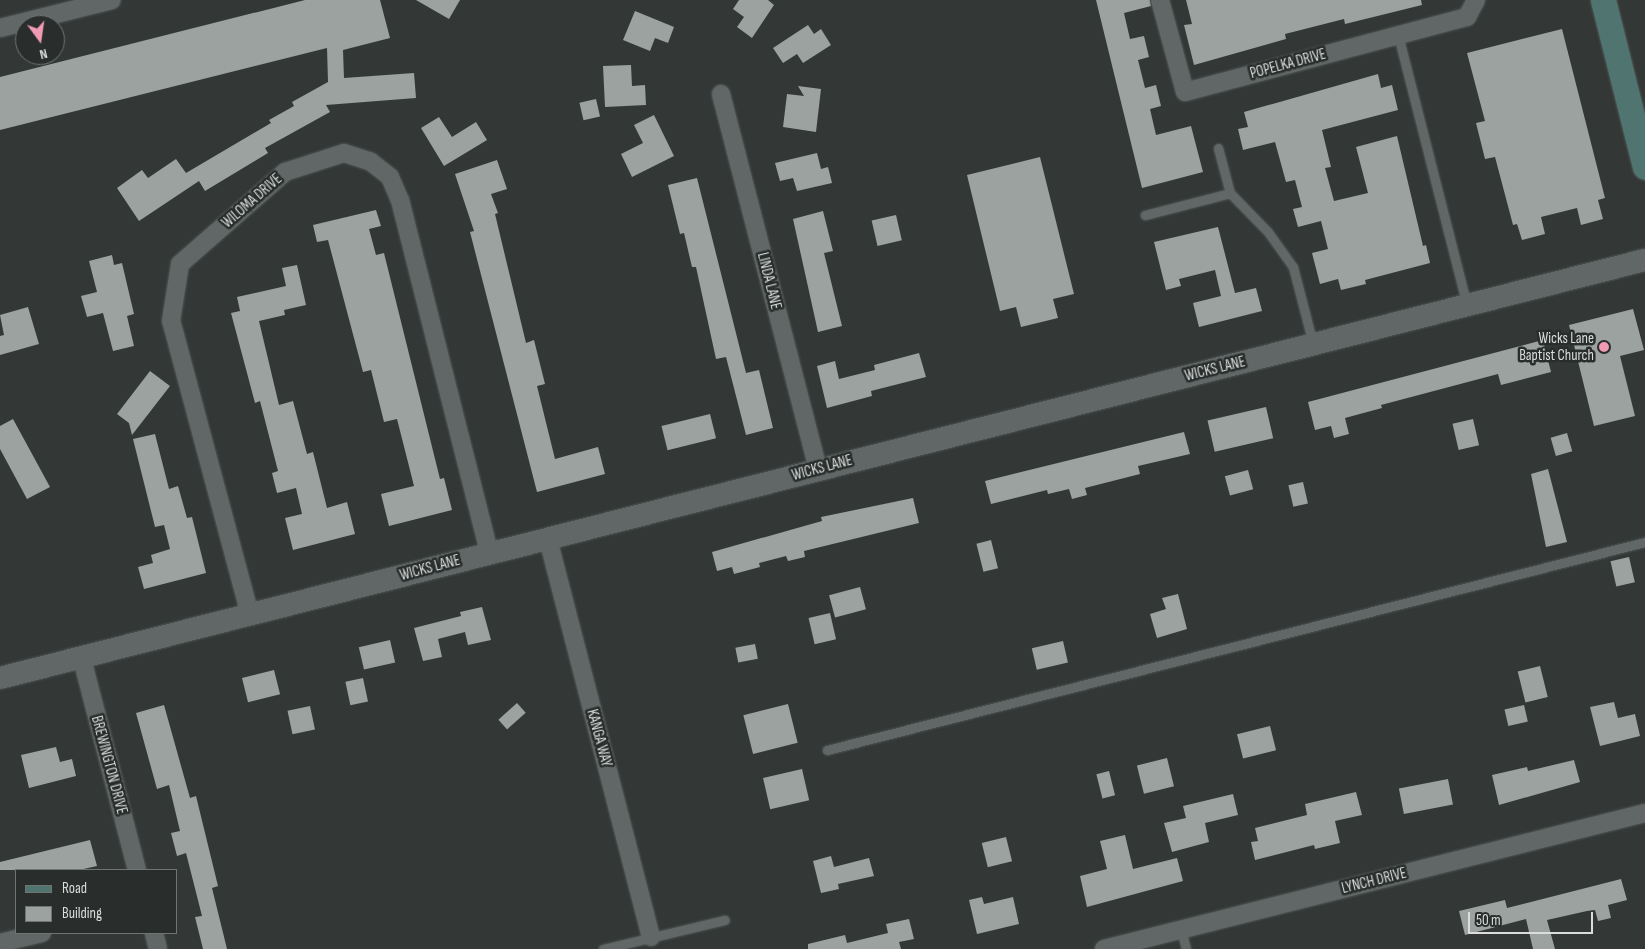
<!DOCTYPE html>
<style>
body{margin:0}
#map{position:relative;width:1645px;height:949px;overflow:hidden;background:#333837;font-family:"Sofia Sans Condensed",sans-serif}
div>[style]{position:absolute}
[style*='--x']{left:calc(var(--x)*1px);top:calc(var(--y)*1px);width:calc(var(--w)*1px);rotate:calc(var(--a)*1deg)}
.building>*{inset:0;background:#9ba2a0;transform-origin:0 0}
.roads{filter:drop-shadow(0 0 1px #505554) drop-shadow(0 0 1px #505554)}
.service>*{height:9px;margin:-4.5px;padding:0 4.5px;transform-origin:4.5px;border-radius:4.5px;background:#616766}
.minor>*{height:18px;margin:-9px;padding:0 9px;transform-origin:9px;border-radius:9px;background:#616766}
.tertiary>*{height:22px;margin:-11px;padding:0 11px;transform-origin:11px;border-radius:11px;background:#616766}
.secondary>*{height:25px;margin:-12.5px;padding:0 12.5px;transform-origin:12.5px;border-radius:12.5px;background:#507570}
.dots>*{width:14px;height:14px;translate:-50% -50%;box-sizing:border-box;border:2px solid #292e2d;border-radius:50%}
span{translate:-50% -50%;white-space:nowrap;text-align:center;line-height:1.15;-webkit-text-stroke:5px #292e2d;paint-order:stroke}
.street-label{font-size:15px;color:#dadddc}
.poi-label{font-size:15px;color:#dadddc}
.right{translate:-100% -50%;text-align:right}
.legend{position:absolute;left:15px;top:869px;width:162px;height:65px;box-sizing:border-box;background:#292e2d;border:1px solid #707473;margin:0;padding:6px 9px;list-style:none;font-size:15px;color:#dadddc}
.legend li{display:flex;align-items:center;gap:10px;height:25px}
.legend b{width:25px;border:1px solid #707473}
.north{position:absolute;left:15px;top:15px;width:50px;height:50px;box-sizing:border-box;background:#292e2d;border:1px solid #707473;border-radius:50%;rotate:166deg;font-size:14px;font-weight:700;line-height:20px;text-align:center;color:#dadddc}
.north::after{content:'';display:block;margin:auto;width:18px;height:22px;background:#f19ab3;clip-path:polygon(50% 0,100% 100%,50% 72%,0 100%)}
.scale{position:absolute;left:1468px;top:912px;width:125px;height:22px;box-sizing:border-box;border:2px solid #dadddc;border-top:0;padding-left:6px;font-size:15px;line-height:18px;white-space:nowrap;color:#dadddc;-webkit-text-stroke:4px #292e2d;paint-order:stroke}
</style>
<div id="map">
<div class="building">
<i style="clip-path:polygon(305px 0,380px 0,390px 38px,343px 50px,344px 78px,414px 73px,416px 98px,326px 105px,330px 112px,265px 148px,268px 153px,205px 191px,199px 181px,139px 221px,117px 188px,142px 170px,148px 178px,176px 159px,186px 173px,271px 123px,269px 120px,294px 106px,292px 102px,328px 82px,327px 48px,0 130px,0 77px)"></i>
<i style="clip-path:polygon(416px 0,460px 0,449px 19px)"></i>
<i style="clip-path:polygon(739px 0,768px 0,774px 5px,752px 38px,737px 27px,744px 17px,733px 9px)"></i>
<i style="clip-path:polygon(1096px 0,1150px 0,1151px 6px,1124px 13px,1130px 39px,1144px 36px,1149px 57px,1138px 60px,1145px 88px,1156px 85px,1161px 106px,1150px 109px,1156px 135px,1191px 126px,1203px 172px,1142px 188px)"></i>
<i style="clip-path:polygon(1186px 0,1421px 0,1422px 5px,1345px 24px,1344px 19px,1285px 34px,1286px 39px,1194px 65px,1184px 25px,1192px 24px)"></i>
<i style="clip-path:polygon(635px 11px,674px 27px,668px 43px,655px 38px,650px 51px,623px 40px)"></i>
<i style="clip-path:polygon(808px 25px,814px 34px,821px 29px,831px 45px,803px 63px,797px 54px,783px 63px,773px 48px)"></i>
<i style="clip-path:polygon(1562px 29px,1605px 198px,1598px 200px,1603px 219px,1581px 225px,1577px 208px,1541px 217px,1545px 234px,1522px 240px,1517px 224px,1513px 225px,1495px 157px,1485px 159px,1476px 123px,1485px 121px,1467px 53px)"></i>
<i style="clip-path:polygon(631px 65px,632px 86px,645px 85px,646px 105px,605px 107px,603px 66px)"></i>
<i style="clip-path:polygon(1378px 74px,1381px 88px,1392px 85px,1398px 110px,1322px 130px,1331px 167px,1325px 168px,1334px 201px,1368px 193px,1356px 147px,1397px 136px,1423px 246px,1426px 245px,1430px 263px,1365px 280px,1366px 284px,1341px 290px,1338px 279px,1320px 284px,1312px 253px,1328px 249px,1321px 221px,1298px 227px,1293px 209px,1302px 207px,1295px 180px,1286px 182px,1275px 142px,1243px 150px,1238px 129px,1248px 127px,1244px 112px)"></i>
<i style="clip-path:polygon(798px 86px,821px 89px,816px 132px,783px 127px,787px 94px,804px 96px)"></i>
<i style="left:596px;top:99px;width:18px;height:17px;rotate:77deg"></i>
<i style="clip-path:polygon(654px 115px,674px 156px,632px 177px,621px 154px,643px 143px,634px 125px)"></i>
<i style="clip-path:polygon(439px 117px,452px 137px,476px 122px,487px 140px,444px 166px,421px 128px)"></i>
<i style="clip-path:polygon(817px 153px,821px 169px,828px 167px,832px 183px,797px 191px,793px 178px,780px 181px,775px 163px)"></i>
<i style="clip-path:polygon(1040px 157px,1074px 294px,1053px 299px,1058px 318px,1021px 327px,1016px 307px,1000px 311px,967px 175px)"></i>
<i style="clip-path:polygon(497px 160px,507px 189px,491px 194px,498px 213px,495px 214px,526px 343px,534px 340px,545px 384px,537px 386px,555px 459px,598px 447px,605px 474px,537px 492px,470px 232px,474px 231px,455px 174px)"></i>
<i style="clip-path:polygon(697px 178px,746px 373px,759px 370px,773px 428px,746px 435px,726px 357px,716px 359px,696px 267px,692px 267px,684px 233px,680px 234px,668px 185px)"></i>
<i style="clip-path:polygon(376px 210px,381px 226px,369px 229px,376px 255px,384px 253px,440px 479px,444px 478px,452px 510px,389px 526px,381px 494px,414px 486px,397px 419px,384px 422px,371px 370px,363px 372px,328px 240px,317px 242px,313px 225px)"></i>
<i style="clip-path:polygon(823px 211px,833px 251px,824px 253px,842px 326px,818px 332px,793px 219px)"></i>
<i style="left:896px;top:215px;width:26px;height:25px;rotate:77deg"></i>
<i style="clip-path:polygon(1218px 227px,1235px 293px,1256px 288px,1262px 311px,1199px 327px,1193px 303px,1221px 296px,1215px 270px,1179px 279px,1181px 286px,1166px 290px,1154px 242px)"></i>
<i style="clip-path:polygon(112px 255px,114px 265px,122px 263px,134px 314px,127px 316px,134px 346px,113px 351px,103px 313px,87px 317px,81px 296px,97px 292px,89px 261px)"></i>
<i style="clip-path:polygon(297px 265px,306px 305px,284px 310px,285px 315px,259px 321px,279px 405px,293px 401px,307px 454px,313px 452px,327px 508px,347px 502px,355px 534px,293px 550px,285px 518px,302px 514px,296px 488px,277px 493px,272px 473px,278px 471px,260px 401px,255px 403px,231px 313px,240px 311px,237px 297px,286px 286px,282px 268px)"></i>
<i style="clip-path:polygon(28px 307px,39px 344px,0 355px,0 336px,4px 335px,0 315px)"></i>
<i style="clip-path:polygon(1633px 309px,1644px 350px,1620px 356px,1635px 416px,1594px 426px,1569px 325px)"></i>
<i style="clip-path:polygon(1543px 340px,1551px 372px,1501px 385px,1498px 374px,1381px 405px,1382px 408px,1345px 418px,1349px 434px,1334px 438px,1331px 426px,1315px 430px,1308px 402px)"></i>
<i style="clip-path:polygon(919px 353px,926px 377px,871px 391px,872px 396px,827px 408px,817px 366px,835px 361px,839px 379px,875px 370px,874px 365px)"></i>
<i style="clip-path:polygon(150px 371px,170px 386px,132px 435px,129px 423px,117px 414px)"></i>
<i style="left:1266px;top:407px;width:32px;height:60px;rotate:77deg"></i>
<i style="left:710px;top:414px;width:25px;height:50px;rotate:76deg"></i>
<i style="clip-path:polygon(13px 419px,50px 487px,27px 499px,0 449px,0 426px)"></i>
<i style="left:1473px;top:419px;width:27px;height:21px;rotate:77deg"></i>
<i style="clip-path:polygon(1184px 432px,1190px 454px,1138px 466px,1140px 474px,1085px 488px,1087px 495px,1072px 499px,1069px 489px,1048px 494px,1047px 490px,991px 504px,985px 481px)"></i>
<i style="left:1567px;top:433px;width:19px;height:17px;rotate:74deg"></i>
<i style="clip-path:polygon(155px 434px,169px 489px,178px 486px,187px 518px,192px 517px,206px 573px,144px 589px,138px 567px,153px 563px,151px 555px,170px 549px,164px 525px,155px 527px,133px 439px)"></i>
<i style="clip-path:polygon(1548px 469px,1567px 542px,1546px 547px,1531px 474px)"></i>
<i style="left:1248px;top:470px;width:20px;height:24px;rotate:75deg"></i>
<i style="left:1303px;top:482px;width:22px;height:15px;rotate:77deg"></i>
<i style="clip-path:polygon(913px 498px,919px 523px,804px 551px,805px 557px,788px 561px,786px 556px,759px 563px,760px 567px,734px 574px,732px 567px,717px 571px,712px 552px,822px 521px,821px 517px)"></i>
<i style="left:991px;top:540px;width:29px;height:15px;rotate:76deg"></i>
<i style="left:1629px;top:557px;width:26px;height:19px;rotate:77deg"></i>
<i style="left:860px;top:587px;width:23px;height:32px;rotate:75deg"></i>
<i style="clip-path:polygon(1178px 594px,1187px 629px,1157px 638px,1150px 614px,1166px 609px,1162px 598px)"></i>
<i style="clip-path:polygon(482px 607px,491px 640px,468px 645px,465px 632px,438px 639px,442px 657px,423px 661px,414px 628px,461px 616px,460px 612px)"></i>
<i style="left:830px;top:613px;width:27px;height:22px;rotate:77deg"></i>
<i style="left:390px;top:640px;width:23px;height:32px;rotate:77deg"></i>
<i style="left:1063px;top:641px;width:22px;height:32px;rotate:77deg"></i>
<i style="left:755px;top:644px;width:15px;height:20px;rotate:79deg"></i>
<i style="left:1540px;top:666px;width:32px;height:23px;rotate:76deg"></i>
<i style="left:274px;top:670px;width:25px;height:33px;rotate:76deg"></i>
<i style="left:363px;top:678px;width:24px;height:18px;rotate:78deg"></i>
<i style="clip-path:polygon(1614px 702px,1618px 718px,1635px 714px,1640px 736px,1600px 746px,1590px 707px)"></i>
<i style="left:517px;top:703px;width:13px;height:25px;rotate:48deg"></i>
<i style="left:788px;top:704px;width:40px;height:46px;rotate:76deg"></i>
<i style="clip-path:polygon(164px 705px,190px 798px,196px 796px,218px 886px,212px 888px,227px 949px,203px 949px,195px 917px,202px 916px,186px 853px,177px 856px,171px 833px,180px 831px,169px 785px,157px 789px,136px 713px)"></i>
<i style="left:1524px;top:705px;width:17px;height:20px;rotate:77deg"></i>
<i style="left:310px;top:706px;width:24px;height:23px;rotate:78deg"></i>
<i style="left:1270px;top:726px;width:25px;height:34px;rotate:76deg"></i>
<i style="clip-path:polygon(56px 747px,60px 762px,72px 759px,76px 776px,29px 788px,21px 755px)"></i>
<i style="left:1167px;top:758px;width:29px;height:31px;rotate:76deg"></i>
<i style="clip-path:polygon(1574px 760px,1580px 782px,1499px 805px,1492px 775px,1527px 767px,1528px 771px)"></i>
<i style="left:802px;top:769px;width:32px;height:40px;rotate:77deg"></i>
<i style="left:1109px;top:771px;width:25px;height:13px;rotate:76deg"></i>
<i style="left:1448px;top:779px;width:26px;height:50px;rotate:79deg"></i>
<i style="clip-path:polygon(1356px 792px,1362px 815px,1335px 821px,1340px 843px,1315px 849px,1314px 845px,1255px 860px,1251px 842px,1258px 841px,1255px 828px,1307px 815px,1305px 804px)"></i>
<i style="clip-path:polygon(1233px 794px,1238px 815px,1205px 823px,1209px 842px,1172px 852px,1164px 823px,1186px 818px,1183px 806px)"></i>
<i style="clip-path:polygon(1125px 835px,1133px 869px,1177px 858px,1183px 881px,1087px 907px,1080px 876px,1107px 869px,1100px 841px)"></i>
<i style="left:1006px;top:837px;width:25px;height:25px;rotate:76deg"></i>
<i style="clip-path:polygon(90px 840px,97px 866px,79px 870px,0 870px,0 862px)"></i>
<i style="clip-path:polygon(831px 856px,834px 867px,869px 858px,874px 876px,838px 884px,839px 889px,821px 893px,813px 861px)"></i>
<i style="clip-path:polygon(1621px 879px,1627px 900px,1608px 905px,1611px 918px,1598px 921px,1595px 910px,1587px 911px,1547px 920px,1555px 949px,1533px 949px,1526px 919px,1465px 935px,1459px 911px,1505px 900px,1507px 908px)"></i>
<i style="clip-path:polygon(982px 897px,984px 904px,1013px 897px,1019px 924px,977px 934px,969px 900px)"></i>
<i style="clip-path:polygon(909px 919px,914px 939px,899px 942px,901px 949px,808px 949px,808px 944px,845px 935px,847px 943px,888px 933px,886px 924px)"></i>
</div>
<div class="roads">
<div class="service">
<i style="--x:1398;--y:35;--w:279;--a:75.7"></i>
<i style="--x:1218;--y:148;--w:47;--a:75.1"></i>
<i style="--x:1230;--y:193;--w:54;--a:45.7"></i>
<i style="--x:1268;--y:232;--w:43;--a:54.5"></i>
<i style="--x:1293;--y:267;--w:80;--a:75.4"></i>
<i style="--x:1145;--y:215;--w:88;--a:-14.5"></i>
<i style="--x:827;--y:750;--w:844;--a:-14.27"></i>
<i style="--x:1181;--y:929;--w:21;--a:76"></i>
<i style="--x:603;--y:949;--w:125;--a:-13.4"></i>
</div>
<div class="minor">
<i style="--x:1160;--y:0;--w:95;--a:74.8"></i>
<i style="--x:1185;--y:92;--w:292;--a:-14.9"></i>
<i style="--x:1467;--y:17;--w:19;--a:-62"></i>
<i style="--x:0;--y:28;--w:115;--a:-14"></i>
<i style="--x:721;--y:94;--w:387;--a:75.5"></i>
<i style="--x:548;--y:539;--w:411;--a:75.5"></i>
<i style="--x:250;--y:615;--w:304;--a:-105"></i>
<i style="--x:171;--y:321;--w:58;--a:-81"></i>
<i style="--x:180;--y:264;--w:140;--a:-41.2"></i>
<i style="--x:285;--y:172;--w:62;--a:-17.9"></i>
<i style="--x:344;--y:153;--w:28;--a:18"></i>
<i style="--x:371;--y:162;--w:24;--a:38"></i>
<i style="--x:390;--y:177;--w:25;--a:67"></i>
<i style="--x:400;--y:200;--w:364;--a:75.8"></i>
<i style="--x:82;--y:659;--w:218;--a:75.4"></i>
<i style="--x:154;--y:933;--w:16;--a:76"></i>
<i style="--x:0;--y:943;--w:43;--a:-13.4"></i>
<i style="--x:1104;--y:949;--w:558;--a:-14.11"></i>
</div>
<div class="tertiary">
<i style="--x:0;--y:678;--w:1697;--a:-14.26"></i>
</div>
<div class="secondary">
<i style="--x:1603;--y:0;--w:172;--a:75.9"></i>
</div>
</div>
<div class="dots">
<i style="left:1604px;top:347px;background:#f19ab3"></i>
</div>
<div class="street-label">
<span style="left:1288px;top:64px;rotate:-15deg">POPELKA DRIVE</span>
<span style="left:252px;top:201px;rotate:-41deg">WILOMA DRIVE</span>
<span style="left:769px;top:281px;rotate:76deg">LINDA LANE</span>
<span style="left:1215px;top:369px;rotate:-14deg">WICKS LANE</span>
<span style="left:822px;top:468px;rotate:-15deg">WICKS LANE</span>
<span style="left:430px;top:568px;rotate:-15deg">WICKS LANE</span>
<span style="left:599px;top:738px;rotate:75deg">KANGA WAY</span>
<span style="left:109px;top:765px;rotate:75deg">BREWINGTON DRIVE</span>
<span style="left:1374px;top:881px;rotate:-14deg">LYNCH DRIVE</span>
</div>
<div class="poi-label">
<span class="right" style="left:1594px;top:347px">Wicks Lane<br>Baptist Church</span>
</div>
<ul class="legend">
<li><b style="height:6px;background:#507570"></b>Road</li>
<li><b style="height:14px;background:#9ba2a0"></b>Building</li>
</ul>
<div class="north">N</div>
<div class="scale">50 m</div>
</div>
